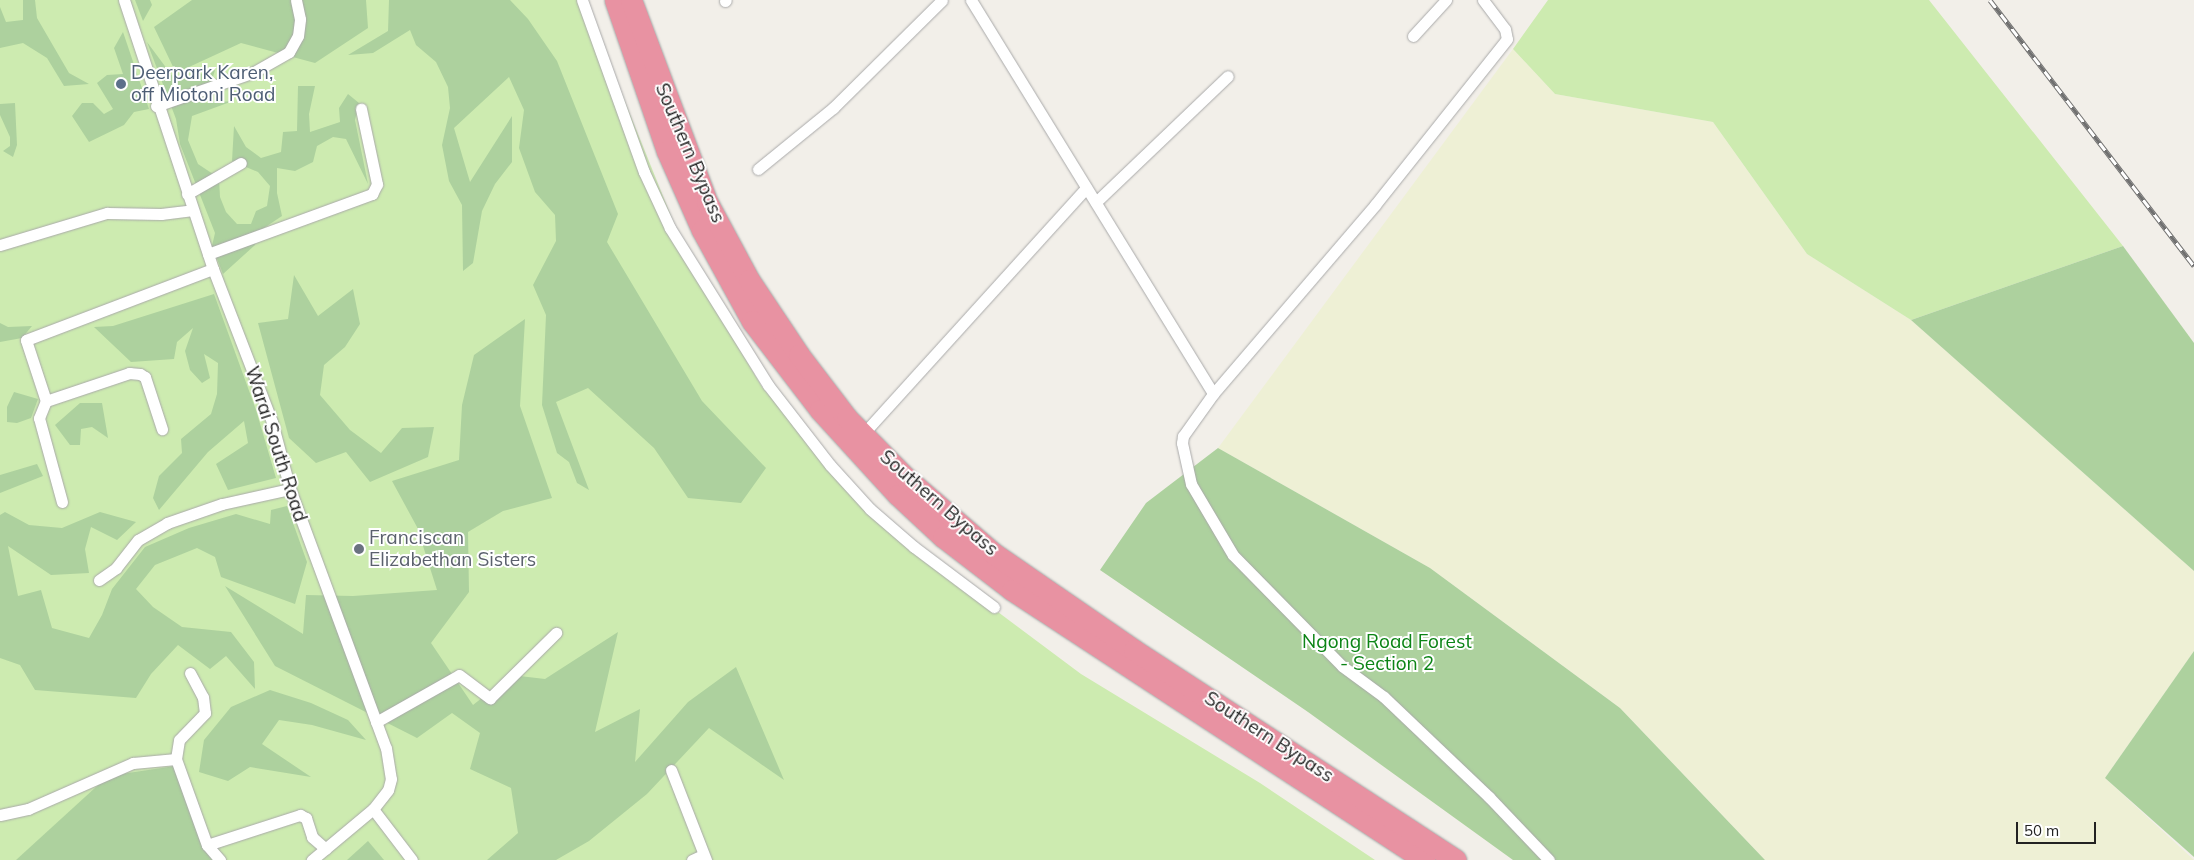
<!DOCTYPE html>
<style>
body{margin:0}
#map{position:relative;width:2194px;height:860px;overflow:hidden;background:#f2efe9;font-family:Mulish,sans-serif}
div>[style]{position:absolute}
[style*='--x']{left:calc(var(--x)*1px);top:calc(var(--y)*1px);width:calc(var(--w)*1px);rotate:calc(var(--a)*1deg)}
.farmland>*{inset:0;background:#eef0d5}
.grass>*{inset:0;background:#cdebb0}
.forest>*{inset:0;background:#add19e}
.roads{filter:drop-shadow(0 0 1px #a9a9a9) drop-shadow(0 0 1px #a9a9a9)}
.street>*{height:11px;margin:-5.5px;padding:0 5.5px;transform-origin:5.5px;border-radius:5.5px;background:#fff}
.highway>*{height:21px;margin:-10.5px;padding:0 10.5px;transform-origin:10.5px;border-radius:10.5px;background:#e892a2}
.rail>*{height:5px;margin-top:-2.5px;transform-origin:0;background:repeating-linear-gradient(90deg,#fff 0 9px,#707070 0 18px);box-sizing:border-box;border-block:1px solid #707070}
.dots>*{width:14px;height:14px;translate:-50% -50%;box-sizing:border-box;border:2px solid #fff;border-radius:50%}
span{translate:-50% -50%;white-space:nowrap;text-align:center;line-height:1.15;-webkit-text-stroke:4px #fff;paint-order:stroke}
.service-label{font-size:19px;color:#4e5e75}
.left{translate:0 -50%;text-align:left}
.street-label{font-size:19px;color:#222}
.worship-label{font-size:19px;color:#5b616d}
.park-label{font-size:19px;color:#0c8416}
.scale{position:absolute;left:2016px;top:822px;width:80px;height:22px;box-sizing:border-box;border:2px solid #222;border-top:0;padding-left:6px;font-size:15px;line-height:18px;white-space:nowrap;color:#222;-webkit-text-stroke:4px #fff;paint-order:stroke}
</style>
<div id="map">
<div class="farmland">
<i style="clip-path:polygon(1513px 49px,1555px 94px,1713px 122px,1807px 254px,1911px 320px,2194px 571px,2194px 651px,2105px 778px,2194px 860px,1765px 860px,1620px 708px,1430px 568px,1218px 448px)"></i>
</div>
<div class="grass">
<i style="clip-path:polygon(0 0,584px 0,692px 268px,762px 387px,855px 494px,990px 606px,1081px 674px,1260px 783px,1375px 860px,0 860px)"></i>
<i style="clip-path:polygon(1548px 0,1929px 0,2123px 246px,1911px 320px,1807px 254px,1713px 122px,1555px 94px,1513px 49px)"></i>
</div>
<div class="forest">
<i style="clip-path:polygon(23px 0,35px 0,37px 18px,69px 73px,89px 84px,64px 86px,47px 58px,23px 43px,0 48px,0 7px,6px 22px,23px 20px)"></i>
<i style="clip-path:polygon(135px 0,150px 0,152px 5px,143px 21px)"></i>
<i style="clip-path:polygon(192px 0,366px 0,368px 28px,315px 63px,241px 43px,176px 73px,154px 27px)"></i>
<i style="clip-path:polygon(389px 0,510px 0,528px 19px,557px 61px,618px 214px,607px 242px,702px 401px,766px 468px,741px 503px,688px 498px,654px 448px,588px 388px,556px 402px,589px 490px,577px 483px,569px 462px,557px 453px,542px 405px,546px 315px,533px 285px,556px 241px,555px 215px,535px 192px,519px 148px,524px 110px,509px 77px,454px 128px,470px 182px,512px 116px,512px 162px,495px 184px,482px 211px,473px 263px,463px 271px,462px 205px,449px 181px,442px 145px,450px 108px,448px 87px,436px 62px,416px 45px,410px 30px,373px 53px,348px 55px,388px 31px)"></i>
<i style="clip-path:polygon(123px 32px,149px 109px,134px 112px,124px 125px,89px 142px,72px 116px,82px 103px,93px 103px,104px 114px,113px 109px,97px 83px,107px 75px,123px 74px,114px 48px)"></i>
<i style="clip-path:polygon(147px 42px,176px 81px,215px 70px,205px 103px,233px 101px,192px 116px,188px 140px,198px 164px,219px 178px,220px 197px,226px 212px,237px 224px,251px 224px,256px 211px,267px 206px,270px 186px,258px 172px,232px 161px,234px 126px,246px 147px,261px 158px,281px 152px,283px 132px,297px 131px,298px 86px,315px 86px,309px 114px,310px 132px,340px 122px,339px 108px,348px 94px,359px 103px,355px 120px,368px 184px,346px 139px,333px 137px,317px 146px,313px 162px,295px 171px,277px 168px,277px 193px,282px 216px,258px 232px,255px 245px,223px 274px,212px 246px,215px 233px,180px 144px,176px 119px)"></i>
<i style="clip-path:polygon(15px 103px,17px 145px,13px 157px,3px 151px,10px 146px,10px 137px,0 115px,0 104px)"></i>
<i style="clip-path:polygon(2123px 246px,2194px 343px,2194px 571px,1911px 320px)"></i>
<i style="clip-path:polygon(294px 275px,318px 316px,353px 289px,360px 324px,345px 347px,324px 365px,320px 395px,350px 430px,381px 453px,402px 428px,434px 427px,428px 457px,370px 482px,346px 452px,316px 463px,289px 438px,258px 323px,288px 319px)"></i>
<i style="clip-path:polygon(214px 294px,256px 410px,276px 478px,228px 490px,216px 464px,248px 443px,244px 421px,208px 452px,159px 510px,153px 498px,159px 476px,182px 453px,181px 439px,211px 414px,217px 394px,218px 363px,204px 354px,210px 378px,202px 383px,190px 370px,185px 351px,193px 328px,177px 342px,174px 359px,131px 362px,94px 327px,113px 326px)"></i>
<i style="clip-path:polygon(525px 319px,520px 406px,552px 498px,503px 511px,468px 532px,469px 592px,431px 643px,473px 705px,511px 675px,545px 679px,618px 632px,595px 732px,640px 709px,635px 762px,688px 702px,736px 667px,784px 780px,709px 728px,647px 794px,589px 841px,556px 860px,487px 860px,518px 833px,511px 788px,470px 769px,480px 733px,452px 713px,417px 738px,275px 666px,225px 586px,303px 634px,306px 595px,353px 596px,437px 590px,417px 527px,392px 481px,459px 460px,462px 405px,474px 355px)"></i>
<i style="clip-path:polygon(0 323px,8px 327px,32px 326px,22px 338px,0 342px)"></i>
<i style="clip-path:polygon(14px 392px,38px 399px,31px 418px,17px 423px,7px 422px,7px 407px)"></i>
<i style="clip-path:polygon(80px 403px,102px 403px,108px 438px,92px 427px,81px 429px,80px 445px,70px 445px,55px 425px)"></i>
<i style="clip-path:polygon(1218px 448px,1430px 568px,1620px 708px,1765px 860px,1513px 860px,1308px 712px,1100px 570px,1146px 503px)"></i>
<i style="clip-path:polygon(37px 464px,43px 476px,0 493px,0 475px)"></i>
<i style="clip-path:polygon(287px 506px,307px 562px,295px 604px,221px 577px,215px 557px,197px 548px,155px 565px,136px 589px,153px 607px,182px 627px,231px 632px,254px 662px,255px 689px,226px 656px,210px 669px,178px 645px,151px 674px,136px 698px,35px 690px,20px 665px,0 658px,0 515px,5px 512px,29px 525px,62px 528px,100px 512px,136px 522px,117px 540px,91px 527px,85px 549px,89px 573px,51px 575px,8px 546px,18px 596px,41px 590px,52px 628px,89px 638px,102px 615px,112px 589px,145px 547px,189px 528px,236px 514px,270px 524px,271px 510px)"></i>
<i style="clip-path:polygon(2194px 651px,2194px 857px,2105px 778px)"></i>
<i style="clip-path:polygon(270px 690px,311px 703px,348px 720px,366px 740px,312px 725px,279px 720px,262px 744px,311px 777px,250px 767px,228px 781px,199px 772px,204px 740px,231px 707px)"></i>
<i style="clip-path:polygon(175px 766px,214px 860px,16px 860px,108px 776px)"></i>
<i style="clip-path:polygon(368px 841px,384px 860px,347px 860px)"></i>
</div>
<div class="roads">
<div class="street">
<i style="--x:124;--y:0;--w:283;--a:71.7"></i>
<i style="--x:213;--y:269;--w:164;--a:68.9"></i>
<i style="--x:272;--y:422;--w:69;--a:75"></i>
<i style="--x:290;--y:489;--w:276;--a:69.7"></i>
<i style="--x:386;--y:748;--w:31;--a:81"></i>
<i style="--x:391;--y:779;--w:11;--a:105"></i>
<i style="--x:388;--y:790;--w:24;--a:128"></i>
<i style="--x:373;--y:809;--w:80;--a:140.1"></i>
<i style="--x:582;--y:0;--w:183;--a:70.2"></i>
<i style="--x:644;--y:172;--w:62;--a:65.1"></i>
<i style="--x:670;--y:228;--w:185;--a:58"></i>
<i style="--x:768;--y:385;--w:101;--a:52.2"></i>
<i style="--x:830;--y:465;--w:59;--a:47.7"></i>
<i style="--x:870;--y:509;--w:58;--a:40.8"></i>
<i style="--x:914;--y:547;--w:100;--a:36.9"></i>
<i style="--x:971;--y:0;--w:462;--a:58.4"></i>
<i style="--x:1483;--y:0;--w:36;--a:53"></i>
<i style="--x:1505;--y:29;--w:10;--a:79"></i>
<i style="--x:1507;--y:39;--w:212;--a:128.5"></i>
<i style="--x:1375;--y:205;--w:249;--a:130.6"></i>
<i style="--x:1213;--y:394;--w:52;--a:125.5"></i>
<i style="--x:1183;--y:436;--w:7;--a:98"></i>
<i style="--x:1182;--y:443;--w:42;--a:77.6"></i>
<i style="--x:1191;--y:484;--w:82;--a:59.4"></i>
<i style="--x:1233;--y:555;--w:156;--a:45.5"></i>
<i style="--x:1342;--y:666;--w:52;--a:36.4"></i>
<i style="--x:1384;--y:697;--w:145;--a:43.6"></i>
<i style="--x:1489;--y:797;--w:87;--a:46.4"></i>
<i style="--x:725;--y:1;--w:1;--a:-45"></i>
<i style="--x:1413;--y:36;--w:49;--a:-47.5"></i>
<i style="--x:156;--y:106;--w:104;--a:-19.1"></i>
<i style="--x:254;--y:72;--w:40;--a:-29.7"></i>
<i style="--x:289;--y:52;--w:18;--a:-61"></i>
<i style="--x:298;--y:36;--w:17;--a:-83"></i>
<i style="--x:300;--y:19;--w:19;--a:-102"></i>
<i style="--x:758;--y:169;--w:97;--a:-39.1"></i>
<i style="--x:833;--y:108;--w:153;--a:-44.7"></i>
<i style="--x:187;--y:194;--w:62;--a:-29.9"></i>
<i style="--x:1096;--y:202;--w:182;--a:-43.7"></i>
<i style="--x:0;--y:245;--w:112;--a:-16.7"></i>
<i style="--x:107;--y:213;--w:54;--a:1.1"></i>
<i style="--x:161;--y:214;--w:32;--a:-7"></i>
<i style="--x:208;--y:254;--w:175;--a:-20.1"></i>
<i style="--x:372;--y:194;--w:11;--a:-63"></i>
<i style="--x:377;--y:184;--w:77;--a:-102"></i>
<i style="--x:46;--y:401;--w:88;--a:-18.6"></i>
<i style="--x:129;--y:373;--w:11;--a:5"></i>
<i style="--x:140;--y:374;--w:6;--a:31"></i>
<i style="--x:145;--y:377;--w:55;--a:71.9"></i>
<i style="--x:863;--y:434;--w:332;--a:-47.8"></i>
<i style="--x:62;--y:502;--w:87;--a:-105.3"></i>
<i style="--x:39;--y:418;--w:18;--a:-68"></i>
<i style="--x:46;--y:401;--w:64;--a:-108.2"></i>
<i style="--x:26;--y:340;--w:200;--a:-20.8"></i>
<i style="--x:99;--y:580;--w:21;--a:-35"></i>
<i style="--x:116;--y:568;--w:36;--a:-52"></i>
<i style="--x:138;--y:540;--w:34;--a:-30"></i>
<i style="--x:167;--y:523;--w:58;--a:-19.1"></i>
<i style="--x:222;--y:504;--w:70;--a:-12.4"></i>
<i style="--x:190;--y:673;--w:27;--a:62"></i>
<i style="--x:203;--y:697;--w:16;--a:83"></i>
<i style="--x:205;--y:713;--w:37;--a:134"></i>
<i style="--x:179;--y:740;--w:19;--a:99"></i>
<i style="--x:176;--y:759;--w:91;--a:70.2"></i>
<i style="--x:207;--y:845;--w:20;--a:49"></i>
<i style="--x:376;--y:722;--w:95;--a:-29.5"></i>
<i style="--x:459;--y:675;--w:39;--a:37"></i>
<i style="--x:490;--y:698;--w:93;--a:-44.6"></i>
<i style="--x:671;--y:770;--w:97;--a:68.7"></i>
<i style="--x:373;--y:809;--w:64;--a:52.6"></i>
<i style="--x:0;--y:815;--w:29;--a:-12"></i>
<i style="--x:28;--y:809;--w:115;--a:-23.7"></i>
<i style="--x:133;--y:763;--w:43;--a:-5.3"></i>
<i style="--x:207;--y:845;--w:98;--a:-17.9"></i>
<i style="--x:300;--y:815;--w:7;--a:27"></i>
<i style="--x:306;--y:818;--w:20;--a:72"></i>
<i style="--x:312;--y:837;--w:18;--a:41"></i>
<i style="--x:692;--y:860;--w:12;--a:-24"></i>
</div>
<div class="highway">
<i style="--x:615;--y:0;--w:160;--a:71"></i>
<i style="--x:667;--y:151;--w:86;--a:66.1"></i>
<i style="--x:702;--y:230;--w:104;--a:61.2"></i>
<i style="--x:752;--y:321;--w:112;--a:52.6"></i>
<i style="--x:820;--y:410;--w:115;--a:47.5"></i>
<i style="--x:898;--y:495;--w:62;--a:43"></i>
<i style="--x:943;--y:537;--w:87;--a:37.5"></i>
<i style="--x:1012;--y:590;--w:493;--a:33.2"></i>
<i style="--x:631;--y:0;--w:216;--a:69.4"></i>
<i style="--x:707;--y:202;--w:89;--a:61.7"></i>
<i style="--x:749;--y:280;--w:90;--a:56.3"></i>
<i style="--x:799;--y:355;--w:79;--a:52.7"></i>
<i style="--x:847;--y:418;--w:83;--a:45.5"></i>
<i style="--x:905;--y:477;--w:116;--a:40.8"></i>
<i style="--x:993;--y:553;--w:171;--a:34.5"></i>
<i style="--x:1134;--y:650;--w:384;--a:33.1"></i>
</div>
</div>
<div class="rail">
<i style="--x:1990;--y:0;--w:335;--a:52.5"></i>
</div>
<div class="dots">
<i style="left:121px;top:84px;background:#5c6f8a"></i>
<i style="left:359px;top:549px;background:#6b7280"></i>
</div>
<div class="service-label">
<span class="left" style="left:131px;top:84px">Deerpark Karen,<br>off Miotoni Road</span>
</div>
<div class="street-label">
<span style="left:690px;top:153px;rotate:67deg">Southern Bypass</span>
<span style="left:276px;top:444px;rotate:72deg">Warai South Road</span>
<span style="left:939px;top:503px;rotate:41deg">Southern Bypass</span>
<span style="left:1269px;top:737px;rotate:33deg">Southern Bypass</span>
</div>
<div class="worship-label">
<span class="left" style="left:369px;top:549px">Franciscan<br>Elizabethan Sisters</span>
</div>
<div class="park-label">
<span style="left:1387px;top:653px">Ngong Road Forest<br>- Section 2</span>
</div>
<div class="scale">50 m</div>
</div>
